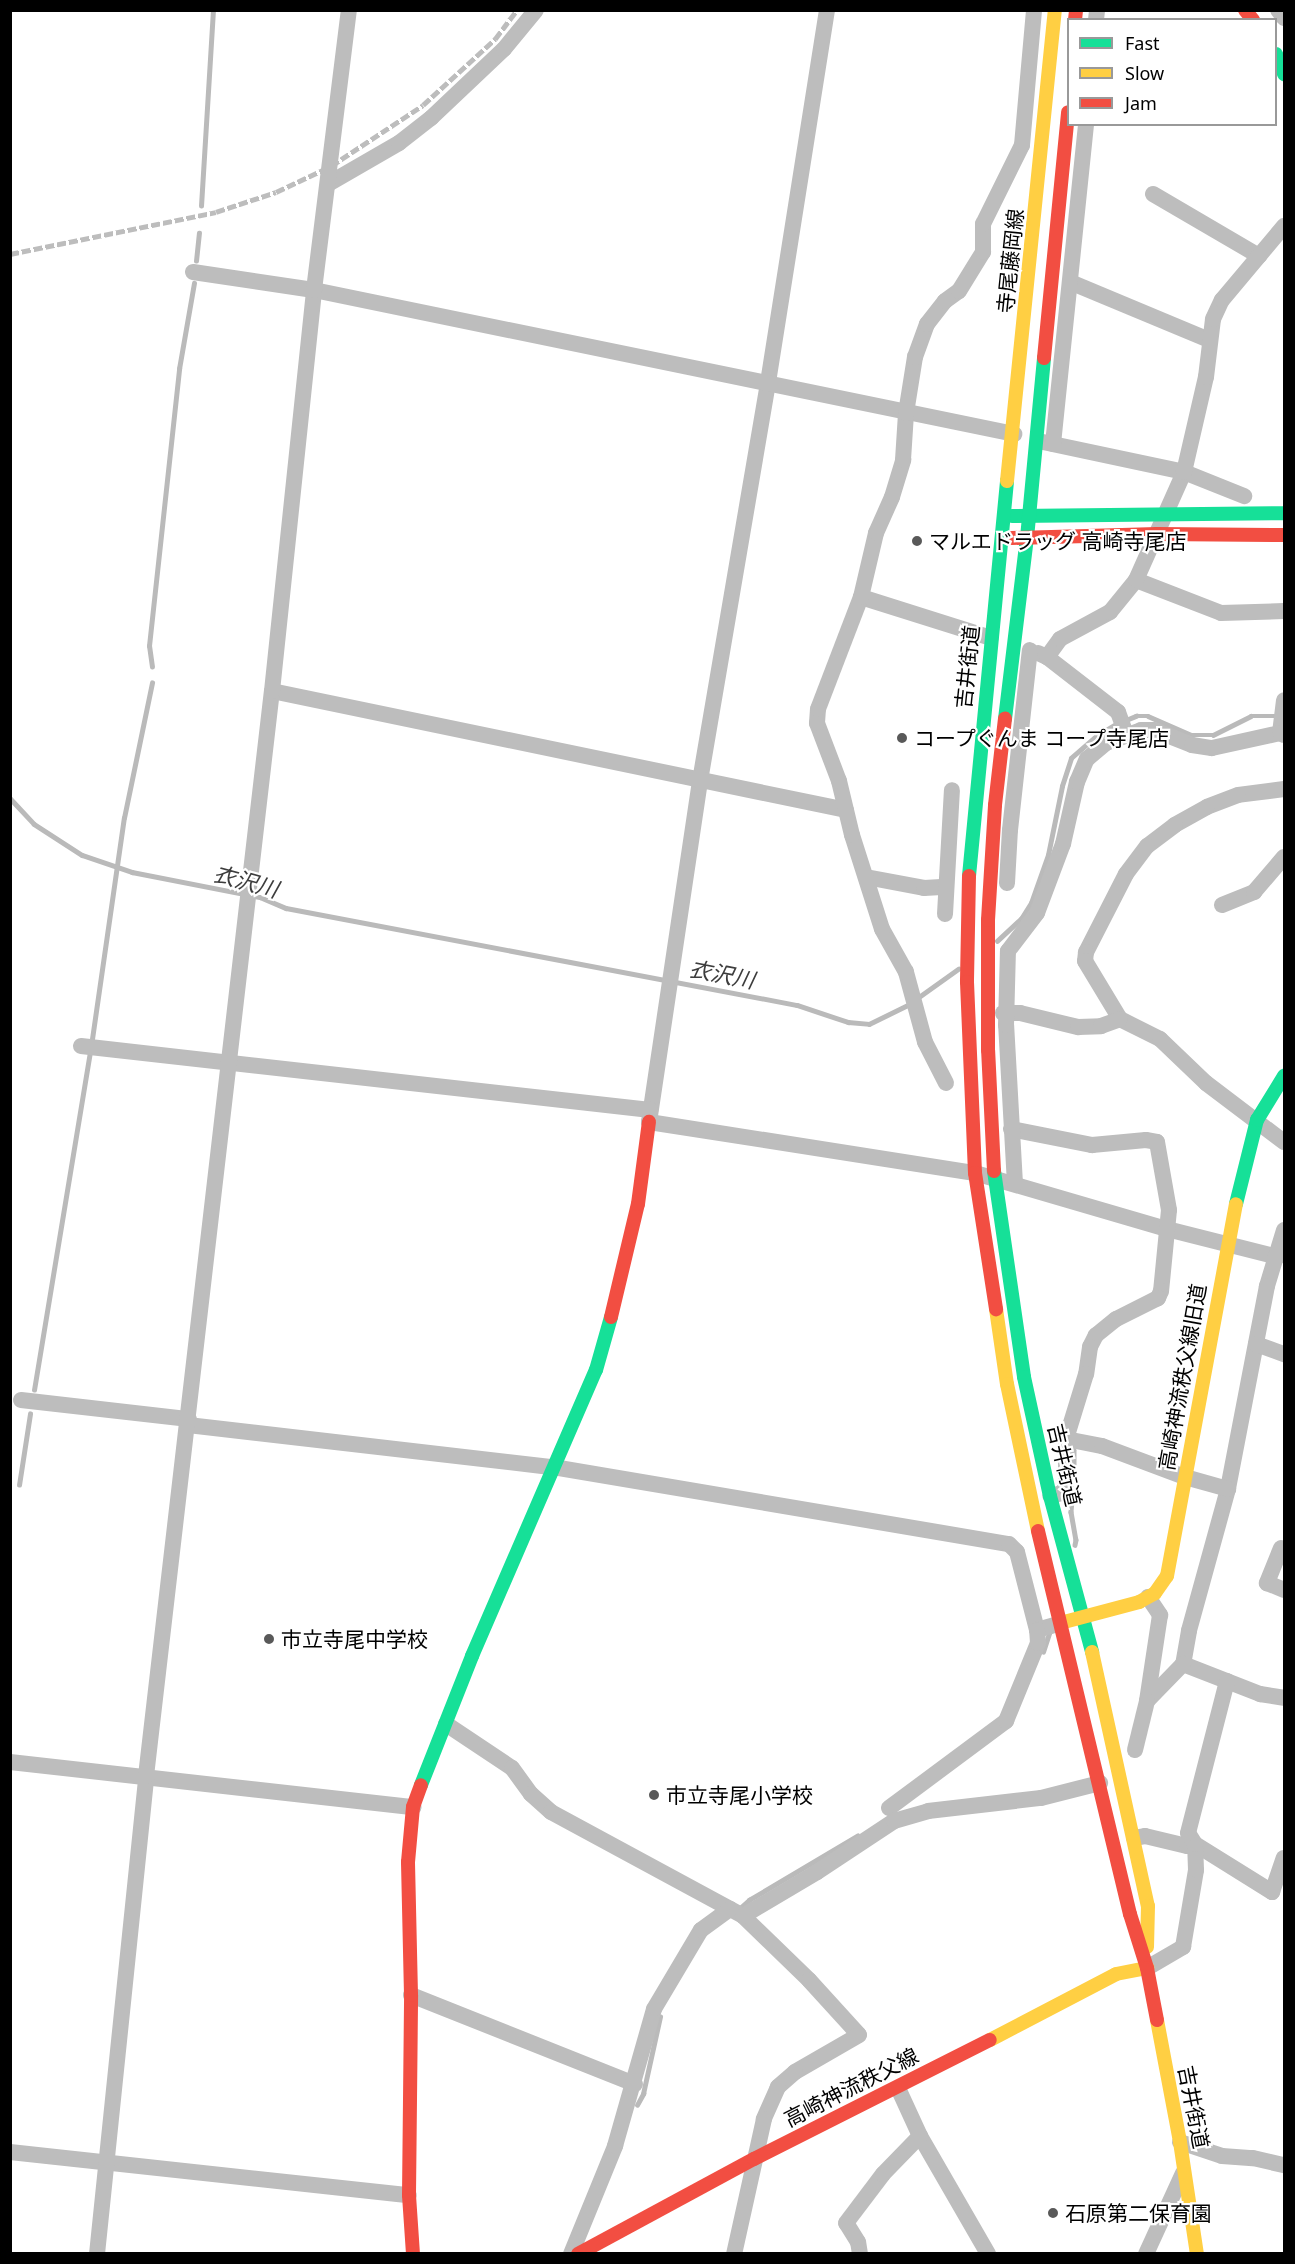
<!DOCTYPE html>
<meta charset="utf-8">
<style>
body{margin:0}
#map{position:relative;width:1295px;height:2264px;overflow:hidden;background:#fff;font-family:"Noto Sans","Noto Sans JP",sans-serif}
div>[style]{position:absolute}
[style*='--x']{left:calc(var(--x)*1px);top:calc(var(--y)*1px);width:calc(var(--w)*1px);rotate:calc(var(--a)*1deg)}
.stream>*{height:4.5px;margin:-2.25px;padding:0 2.25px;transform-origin:2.25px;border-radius:2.25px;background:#bababa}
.street>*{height:16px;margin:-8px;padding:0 8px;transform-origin:8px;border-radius:8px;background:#bdbdbd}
.fast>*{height:14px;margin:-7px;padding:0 7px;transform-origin:7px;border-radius:7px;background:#16e098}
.slow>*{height:14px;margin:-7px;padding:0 7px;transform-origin:7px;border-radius:7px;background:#ffcf43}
.jam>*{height:14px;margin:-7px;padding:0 7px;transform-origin:7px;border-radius:7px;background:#f24e42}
.rail>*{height:4.5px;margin-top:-2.25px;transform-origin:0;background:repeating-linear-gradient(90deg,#bdbdbd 0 9px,transparent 0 12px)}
.dots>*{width:16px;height:16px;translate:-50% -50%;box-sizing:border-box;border:3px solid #fff;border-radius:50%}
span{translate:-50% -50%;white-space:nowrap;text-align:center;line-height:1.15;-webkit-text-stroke:4.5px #fff;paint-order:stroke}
.street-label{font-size:21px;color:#000}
.poi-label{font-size:21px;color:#000}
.left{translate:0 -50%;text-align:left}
.water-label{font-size:22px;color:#3d3d3d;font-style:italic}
.frame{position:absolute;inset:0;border:12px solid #000;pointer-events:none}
.legend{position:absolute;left:1067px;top:18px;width:210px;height:108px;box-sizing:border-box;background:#fff;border:2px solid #999;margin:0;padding:8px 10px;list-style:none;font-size:18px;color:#000}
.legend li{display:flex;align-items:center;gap:12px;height:30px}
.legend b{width:30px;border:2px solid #999}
</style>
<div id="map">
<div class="stream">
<i style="--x:201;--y:206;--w:196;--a:-86.5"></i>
<i style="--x:196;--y:261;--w:28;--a:-84"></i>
<i style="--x:152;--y:667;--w:21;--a:-98"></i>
<i style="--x:149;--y:646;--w:279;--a:-83.8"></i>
<i style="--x:179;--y:369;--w:87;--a:-80.1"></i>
<i style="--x:1126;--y:720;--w:11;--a:-22"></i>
<i style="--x:1136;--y:716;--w:12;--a:0"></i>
<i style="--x:1148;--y:716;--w:47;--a:23.8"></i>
<i style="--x:1191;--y:735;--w:22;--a:0"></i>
<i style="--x:1213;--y:735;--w:42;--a:-26.6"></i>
<i style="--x:1251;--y:716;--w:28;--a:0"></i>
<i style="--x:10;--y:798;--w:35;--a:47"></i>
<i style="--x:34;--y:824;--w:57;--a:32.9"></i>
<i style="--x:82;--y:855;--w:53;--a:18.8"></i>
<i style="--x:132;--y:872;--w:130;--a:11.1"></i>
<i style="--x:260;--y:897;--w:28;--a:23"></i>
<i style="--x:286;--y:908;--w:520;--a:10.75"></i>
<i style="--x:797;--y:1005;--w:54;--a:18.4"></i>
<i style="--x:848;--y:1022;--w:21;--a:5"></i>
<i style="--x:869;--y:1024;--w:46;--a:-26"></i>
<i style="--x:997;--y:941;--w:33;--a:-43"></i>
<i style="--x:1021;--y:919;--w:19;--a:-58"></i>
<i style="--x:1031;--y:903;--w:51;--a:-70.5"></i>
<i style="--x:1048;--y:855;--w:70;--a:-78.5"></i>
<i style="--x:1062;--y:786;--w:29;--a:-72"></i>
<i style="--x:1071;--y:758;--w:33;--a:-41"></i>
<i style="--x:1096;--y:736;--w:26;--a:-31"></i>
<i style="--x:916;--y:999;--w:52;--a:-35.5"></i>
<i style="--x:92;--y:1039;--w:223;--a:-81.8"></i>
<i style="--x:124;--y:818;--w:138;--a:-78.3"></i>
<i style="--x:34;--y:1390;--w:343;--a:-80.6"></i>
<i style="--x:1074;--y:1450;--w:24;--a:90"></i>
<i style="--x:19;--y:1485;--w:72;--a:-81.2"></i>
<i style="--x:1073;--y:1489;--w:23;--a:95"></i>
<i style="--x:1071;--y:1512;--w:28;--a:80"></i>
<i style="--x:1076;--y:1540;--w:5;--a:101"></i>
<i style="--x:1043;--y:1652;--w:22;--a:-72"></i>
<i style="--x:738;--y:1910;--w:15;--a:-42"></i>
<i style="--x:749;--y:1900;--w:126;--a:-30.7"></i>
<i style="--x:637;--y:2105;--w:13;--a:-61"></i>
<i style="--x:643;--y:2094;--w:79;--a:-77.6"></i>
</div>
<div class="street">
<i style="--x:827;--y:10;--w:378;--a:99"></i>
<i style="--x:768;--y:383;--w:404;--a:99.7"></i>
<i style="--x:700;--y:781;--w:345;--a:98.5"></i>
<i style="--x:649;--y:1122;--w:330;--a:8.9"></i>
<i style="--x:975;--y:1173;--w:200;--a:16.3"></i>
<i style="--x:1167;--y:1229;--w:114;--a:14.2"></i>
<i style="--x:1278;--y:10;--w:10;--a:53"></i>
<i style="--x:1096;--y:20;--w:10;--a:-84"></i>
<i style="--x:328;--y:184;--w:82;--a:-30"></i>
<i style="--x:399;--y:143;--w:41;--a:-38"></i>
<i style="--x:431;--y:118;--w:100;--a:-43.4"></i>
<i style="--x:504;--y:49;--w:50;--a:-50.6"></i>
<i style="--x:1153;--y:194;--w:123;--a:30.3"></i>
<i style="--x:193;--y:272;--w:122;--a:8.5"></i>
<i style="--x:314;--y:290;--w:715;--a:11.62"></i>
<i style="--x:1070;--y:282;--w:151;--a:22.6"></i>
<i style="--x:1043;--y:442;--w:144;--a:12"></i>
<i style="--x:1184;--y:472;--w:65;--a:21.8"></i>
<i style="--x:1053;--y:444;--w:322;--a:-84.1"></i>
<i style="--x:1136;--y:580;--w:91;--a:21.2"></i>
<i style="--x:1221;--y:613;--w:63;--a:-1.8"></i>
<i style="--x:861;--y:597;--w:136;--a:17.5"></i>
<i style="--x:1038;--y:653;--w:10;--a:24"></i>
<i style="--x:1047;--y:657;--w:90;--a:37.8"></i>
<i style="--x:1118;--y:712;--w:23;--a:70"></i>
<i style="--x:1047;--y:657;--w:22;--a:-54"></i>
<i style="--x:1060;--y:639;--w:57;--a:-28.4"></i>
<i style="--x:1110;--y:612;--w:41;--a:-50.9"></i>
<i style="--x:1136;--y:580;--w:118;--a:-66"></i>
<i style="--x:1184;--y:472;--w:98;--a:-77"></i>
<i style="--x:1206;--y:377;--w:58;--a:-83.1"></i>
<i style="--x:1213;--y:319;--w:21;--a:-65"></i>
<i style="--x:1222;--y:300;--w:97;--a:-50"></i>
<i style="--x:272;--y:691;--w:586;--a:11.71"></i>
<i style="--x:1280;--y:733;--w:33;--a:-83"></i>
<i style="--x:1284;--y:789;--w:46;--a:172.6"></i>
<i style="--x:1238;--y:795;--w:33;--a:159"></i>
<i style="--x:1207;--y:807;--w:37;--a:151"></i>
<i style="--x:1175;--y:825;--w:35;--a:143"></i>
<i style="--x:1147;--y:846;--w:35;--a:127"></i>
<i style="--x:1126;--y:874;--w:88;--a:117.1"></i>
<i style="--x:1086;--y:952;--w:9;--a:96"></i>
<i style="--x:1085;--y:961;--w:68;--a:58.9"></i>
<i style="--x:1120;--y:1019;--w:45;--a:26.6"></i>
<i style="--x:1160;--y:1039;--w:64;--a:43.7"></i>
<i style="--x:1206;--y:1083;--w:98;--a:37.1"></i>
<i style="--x:866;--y:877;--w:59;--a:10.7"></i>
<i style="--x:924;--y:888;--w:22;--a:-3"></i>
<i style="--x:1007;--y:883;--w:53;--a:-86.8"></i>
<i style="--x:1010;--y:830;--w:181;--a:-83.7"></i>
<i style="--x:1222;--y:905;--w:35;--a:-22"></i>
<i style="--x:1254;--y:892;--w:46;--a:-49.4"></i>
<i style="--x:945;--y:914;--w:124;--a:-86.8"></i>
<i style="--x:1003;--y:1013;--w:17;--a:0"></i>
<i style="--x:1020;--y:1013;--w:60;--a:13.6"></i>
<i style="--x:1078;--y:1027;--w:23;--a:-2"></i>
<i style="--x:1101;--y:1026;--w:20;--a:-20"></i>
<i style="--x:81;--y:1046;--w:573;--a:6.42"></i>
<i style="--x:946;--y:1083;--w:46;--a:-117.1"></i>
<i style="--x:925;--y:1042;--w:73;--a:-105.2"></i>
<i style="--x:906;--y:972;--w:49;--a:-119.2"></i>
<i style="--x:882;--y:929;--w:99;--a:-107.7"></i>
<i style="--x:852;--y:835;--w:56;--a:-103.5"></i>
<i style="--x:839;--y:781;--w:62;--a:-110.8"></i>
<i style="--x:817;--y:723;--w:14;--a:-86"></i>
<i style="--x:818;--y:709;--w:120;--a:-69"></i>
<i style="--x:861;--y:597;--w:66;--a:-76.8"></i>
<i style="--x:876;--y:533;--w:39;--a:-66"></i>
<i style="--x:892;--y:497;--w:39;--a:-73"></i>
<i style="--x:903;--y:460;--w:47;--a:-86.3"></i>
<i style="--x:906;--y:413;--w:57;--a:-80.9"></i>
<i style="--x:915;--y:357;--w:35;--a:-70"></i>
<i style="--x:927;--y:324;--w:29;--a:-52"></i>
<i style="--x:945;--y:301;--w:17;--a:-36"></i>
<i style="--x:959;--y:291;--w:46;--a:-58.4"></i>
<i style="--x:983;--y:252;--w:28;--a:-90"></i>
<i style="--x:983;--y:224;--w:88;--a:-63.7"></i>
<i style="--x:1022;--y:145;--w:136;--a:-84.9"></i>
<i style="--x:1011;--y:1129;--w:83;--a:11.2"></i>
<i style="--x:1092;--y:1145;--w:54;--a:-5.3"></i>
<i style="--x:1146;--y:1140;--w:11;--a:10"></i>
<i style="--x:1157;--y:1142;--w:69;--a:80"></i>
<i style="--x:1169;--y:1210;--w:81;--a:95.6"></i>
<i style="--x:1161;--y:1291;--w:8;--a:113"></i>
<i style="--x:1158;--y:1298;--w:47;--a:153.4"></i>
<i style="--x:1116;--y:1319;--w:26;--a:141"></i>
<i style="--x:1096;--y:1335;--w:13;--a:117"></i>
<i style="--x:1090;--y:1347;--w:27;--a:98"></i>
<i style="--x:1086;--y:1374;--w:68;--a:107.1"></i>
<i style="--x:1066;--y:1439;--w:48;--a:90"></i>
<i style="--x:1066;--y:1487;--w:7;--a:124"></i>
<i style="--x:1062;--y:1493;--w:12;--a:166"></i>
<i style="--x:1015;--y:1184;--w:159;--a:-93.2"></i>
<i style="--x:1006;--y:1025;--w:74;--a:-88.5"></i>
<i style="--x:1008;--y:951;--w:48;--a:-52.7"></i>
<i style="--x:1037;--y:913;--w:74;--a:-69.4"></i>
<i style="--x:1063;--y:844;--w:64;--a:-77.3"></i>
<i style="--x:1077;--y:782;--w:25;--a:-67"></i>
<i style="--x:1087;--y:759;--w:25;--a:-40"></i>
<i style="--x:1106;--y:743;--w:37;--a:-20"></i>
<i style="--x:1141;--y:730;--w:13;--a:0"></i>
<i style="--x:1154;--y:730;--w:41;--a:21.5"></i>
<i style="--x:1192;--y:745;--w:20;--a:9"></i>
<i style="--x:1212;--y:748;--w:70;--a:-12.4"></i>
<i style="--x:1280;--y:733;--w:4;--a:27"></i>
<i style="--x:1284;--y:1230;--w:59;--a:106.9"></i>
<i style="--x:1267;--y:1286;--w:207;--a:100.9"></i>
<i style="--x:1228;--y:1489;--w:147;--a:105.4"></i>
<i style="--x:1189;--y:1631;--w:34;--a:100"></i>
<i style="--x:1183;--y:1664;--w:83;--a:21.3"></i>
<i style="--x:1260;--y:1694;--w:24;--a:9"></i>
<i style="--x:1256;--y:1344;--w:30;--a:20"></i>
<i style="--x:21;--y:1400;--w:169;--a:6.5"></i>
<i style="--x:188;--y:1425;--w:367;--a:6.6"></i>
<i style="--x:553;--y:1467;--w:462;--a:9.6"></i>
<i style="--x:1009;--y:1544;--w:11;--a:45"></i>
<i style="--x:1017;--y:1552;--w:81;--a:75.6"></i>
<i style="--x:1037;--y:1630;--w:26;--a:-16"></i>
<i style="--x:1066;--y:1439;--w:37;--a:11"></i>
<i style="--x:1102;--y:1446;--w:89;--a:20.5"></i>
<i style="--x:1185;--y:1477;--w:45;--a:15.6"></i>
<i style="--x:1281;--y:1548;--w:38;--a:112"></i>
<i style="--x:1267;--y:1583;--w:18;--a:22"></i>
<i style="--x:1148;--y:1597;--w:22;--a:56"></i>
<i style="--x:1160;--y:1615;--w:87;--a:98.6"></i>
<i style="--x:1147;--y:1701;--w:52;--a:-45.8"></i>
<i style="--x:446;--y:1724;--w:79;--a:33.7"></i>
<i style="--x:512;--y:1768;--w:32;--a:54"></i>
<i style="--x:531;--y:1794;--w:27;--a:42"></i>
<i style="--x:551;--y:1812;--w:218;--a:28.4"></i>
<i style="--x:743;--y:1916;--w:92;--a:44.1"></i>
<i style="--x:809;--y:1980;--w:74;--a:47.7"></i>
<i style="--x:859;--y:2035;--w:74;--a:150"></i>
<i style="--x:795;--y:2072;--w:23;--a:139"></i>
<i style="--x:778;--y:2087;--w:35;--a:114"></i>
<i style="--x:764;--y:2119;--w:138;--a:102.5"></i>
<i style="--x:1135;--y:1750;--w:50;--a:-76.2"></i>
<i style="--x:10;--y:1762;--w:406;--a:6.4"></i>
<i style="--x:889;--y:1808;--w:146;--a:-36.6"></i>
<i style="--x:1006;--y:1721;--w:84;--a:-67.7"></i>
<i style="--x:1038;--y:1643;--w:13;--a:-94"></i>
<i style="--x:1134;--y:1838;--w:11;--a:-10"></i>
<i style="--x:1145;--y:1836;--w:43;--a:13.4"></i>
<i style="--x:1187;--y:1846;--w:8;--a:-14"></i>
<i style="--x:1195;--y:1844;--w:91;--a:31.9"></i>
<i style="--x:1272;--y:1892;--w:36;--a:-71"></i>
<i style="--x:743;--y:1916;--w:86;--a:-30.7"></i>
<i style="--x:817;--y:1872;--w:92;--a:-33.5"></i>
<i style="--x:894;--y:1821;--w:35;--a:-16"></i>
<i style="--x:928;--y:1811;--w:114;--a:-6.6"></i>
<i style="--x:1041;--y:1798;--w:61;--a:-14.3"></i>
<i style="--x:1147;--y:1968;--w:42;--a:-30.3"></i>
<i style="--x:1183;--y:1947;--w:78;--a:-80.4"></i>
<i style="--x:1196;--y:1870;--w:26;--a:-92"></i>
<i style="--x:1195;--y:1844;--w:13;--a:-122"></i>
<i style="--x:1188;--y:1833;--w:157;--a:-75.6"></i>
<i style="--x:411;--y:1995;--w:241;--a:21.7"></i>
<i style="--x:898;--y:2088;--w:53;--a:65.4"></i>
<i style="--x:920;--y:2136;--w:136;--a:60"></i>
<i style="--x:1180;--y:2142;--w:44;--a:18.4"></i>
<i style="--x:1222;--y:2156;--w:31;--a:4"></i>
<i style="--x:1253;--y:2158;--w:32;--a:13"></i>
<i style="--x:10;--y:2152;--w:401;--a:6.2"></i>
<i style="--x:97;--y:2254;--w:481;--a:-84.1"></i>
<i style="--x:146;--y:1776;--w:1092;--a:-83.38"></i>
<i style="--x:272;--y:691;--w:403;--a:-84"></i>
<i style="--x:314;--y:290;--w:282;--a:-82.9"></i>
<i style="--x:571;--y:2254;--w:117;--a:-67.8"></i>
<i style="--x:615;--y:2146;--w:142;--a:-74.1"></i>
<i style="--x:654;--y:2009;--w:92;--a:-59.3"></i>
<i style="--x:701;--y:1930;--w:36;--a:-36"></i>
<i style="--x:860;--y:2254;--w:12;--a:-99"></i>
<i style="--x:858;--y:2242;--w:22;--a:-122"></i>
<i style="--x:846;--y:2223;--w:61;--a:-52.9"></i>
<i style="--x:883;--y:2174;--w:53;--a:-45.8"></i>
<i style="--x:1146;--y:2254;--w:89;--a:-65.4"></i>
</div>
<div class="fast">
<i style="--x:1276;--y:54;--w:22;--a:68"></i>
<i style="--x:1012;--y:516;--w:272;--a:-0.6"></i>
<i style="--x:1005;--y:719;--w:182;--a:-83.1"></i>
<i style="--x:1027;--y:538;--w:181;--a:-84.6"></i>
<i style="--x:969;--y:876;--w:397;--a:-84.5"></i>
<i style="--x:994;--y:1171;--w:208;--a:81.7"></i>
<i style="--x:1024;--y:1377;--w:122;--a:77.7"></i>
<i style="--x:1050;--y:1496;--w:162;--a:74.9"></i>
<i style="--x:1236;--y:1204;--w:87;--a:-76"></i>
<i style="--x:1257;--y:1120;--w:52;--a:-58.5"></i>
<i style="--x:421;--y:1785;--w:139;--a:-68.4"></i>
<i style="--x:472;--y:1656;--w:312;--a:-66.6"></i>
<i style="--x:596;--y:1370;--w:55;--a:-74.2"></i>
</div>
<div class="slow">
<i style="--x:1007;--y:481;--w:473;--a:-84.2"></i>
<i style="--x:996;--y:1309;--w:76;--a:81.7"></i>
<i style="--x:1007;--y:1384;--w:150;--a:78.1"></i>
<i style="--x:1064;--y:1622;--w:78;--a:-14.9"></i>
<i style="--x:1139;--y:1602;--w:18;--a:-29"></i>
<i style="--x:1155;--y:1593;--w:21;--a:-55"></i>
<i style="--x:1167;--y:1576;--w:378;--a:-79.5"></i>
<i style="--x:1092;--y:1652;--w:260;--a:77.6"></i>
<i style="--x:1148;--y:1906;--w:41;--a:91.4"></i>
<i style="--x:1157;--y:2020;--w:124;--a:79.3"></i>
<i style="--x:1180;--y:2142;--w:113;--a:81.4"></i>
<i style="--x:990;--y:2040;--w:142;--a:-27.6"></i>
<i style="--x:1116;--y:1974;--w:32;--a:-11"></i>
</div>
<div class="jam">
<i style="--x:1245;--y:10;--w:13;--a:51"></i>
<i style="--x:1075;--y:20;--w:10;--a:-84"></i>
<i style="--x:1044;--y:358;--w:247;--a:-84.4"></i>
<i style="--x:1012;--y:538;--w:145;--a:-1.6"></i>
<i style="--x:1157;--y:534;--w:127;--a:0.5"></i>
<i style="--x:969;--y:876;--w:106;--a:91.1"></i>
<i style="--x:967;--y:982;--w:191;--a:87.6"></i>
<i style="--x:975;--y:1173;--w:138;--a:81.2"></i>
<i style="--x:994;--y:1171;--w:121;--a:-92.8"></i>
<i style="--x:988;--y:1050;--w:130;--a:-90"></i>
<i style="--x:988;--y:920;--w:115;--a:-86.5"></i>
<i style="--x:995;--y:805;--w:87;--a:-83.4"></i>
<i style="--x:611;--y:1317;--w:116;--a:-76.6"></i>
<i style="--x:638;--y:1204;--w:83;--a:-82.4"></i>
<i style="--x:1038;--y:1531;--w:394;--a:76.5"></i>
<i style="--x:1130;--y:1914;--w:57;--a:72.5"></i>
<i style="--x:1147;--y:1968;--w:53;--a:79.1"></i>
<i style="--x:413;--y:2254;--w:59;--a:-93.9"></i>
<i style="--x:409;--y:2195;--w:200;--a:-89.4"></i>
<i style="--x:411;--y:1995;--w:133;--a:-91.3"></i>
<i style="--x:408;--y:1862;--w:55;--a:-84.8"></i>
<i style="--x:413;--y:1807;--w:23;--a:-70"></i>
<i style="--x:578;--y:2254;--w:200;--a:-28.4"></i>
<i style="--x:754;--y:2159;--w:264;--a:-26.8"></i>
</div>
<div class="rail">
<i style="--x:10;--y:254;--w:210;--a:-11.5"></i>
<i style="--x:216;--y:212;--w:63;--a:-18.4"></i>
<i style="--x:276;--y:192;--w:61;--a:-25.3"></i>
<i style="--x:331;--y:166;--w:110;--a:-33.5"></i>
<i style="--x:423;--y:105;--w:98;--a:-42.5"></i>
<i style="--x:495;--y:39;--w:36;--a:-53"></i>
</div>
<div class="dots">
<i style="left:917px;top:541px;background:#595959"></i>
<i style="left:902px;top:738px;background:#595959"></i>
<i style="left:269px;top:1639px;background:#595959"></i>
<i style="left:654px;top:1795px;background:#595959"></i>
<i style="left:1053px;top:2213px;background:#595959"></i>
</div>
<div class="street-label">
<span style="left:1010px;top:261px;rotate:-84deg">寺尾藤岡線</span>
<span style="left:967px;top:667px;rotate:-84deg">吉井街道</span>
<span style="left:1182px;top:1377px;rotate:-80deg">高崎神流秩父線旧道</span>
<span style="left:1065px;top:1465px;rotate:77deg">吉井街道</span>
<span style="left:851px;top:2087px;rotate:-27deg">高崎神流秩父線</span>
<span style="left:1194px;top:2107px;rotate:79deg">吉井街道</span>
</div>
<div class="poi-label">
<span class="left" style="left:929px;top:541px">マルエドラッグ 高崎寺尾店</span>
<span class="left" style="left:914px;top:738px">コープぐんま コープ寺尾店</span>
<span class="left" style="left:281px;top:1639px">市立寺尾中学校</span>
<span class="left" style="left:666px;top:1795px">市立寺尾小学校</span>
<span class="left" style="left:1065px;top:2213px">石原第二保育園</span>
</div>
<div class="water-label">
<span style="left:246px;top:881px;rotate:15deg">衣沢川</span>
<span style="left:722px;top:974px;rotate:11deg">衣沢川</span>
</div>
<div class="frame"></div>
<ul class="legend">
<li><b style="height:8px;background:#16e098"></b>Fast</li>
<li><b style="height:8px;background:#ffcf43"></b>Slow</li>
<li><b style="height:8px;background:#f24e42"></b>Jam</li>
</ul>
</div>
